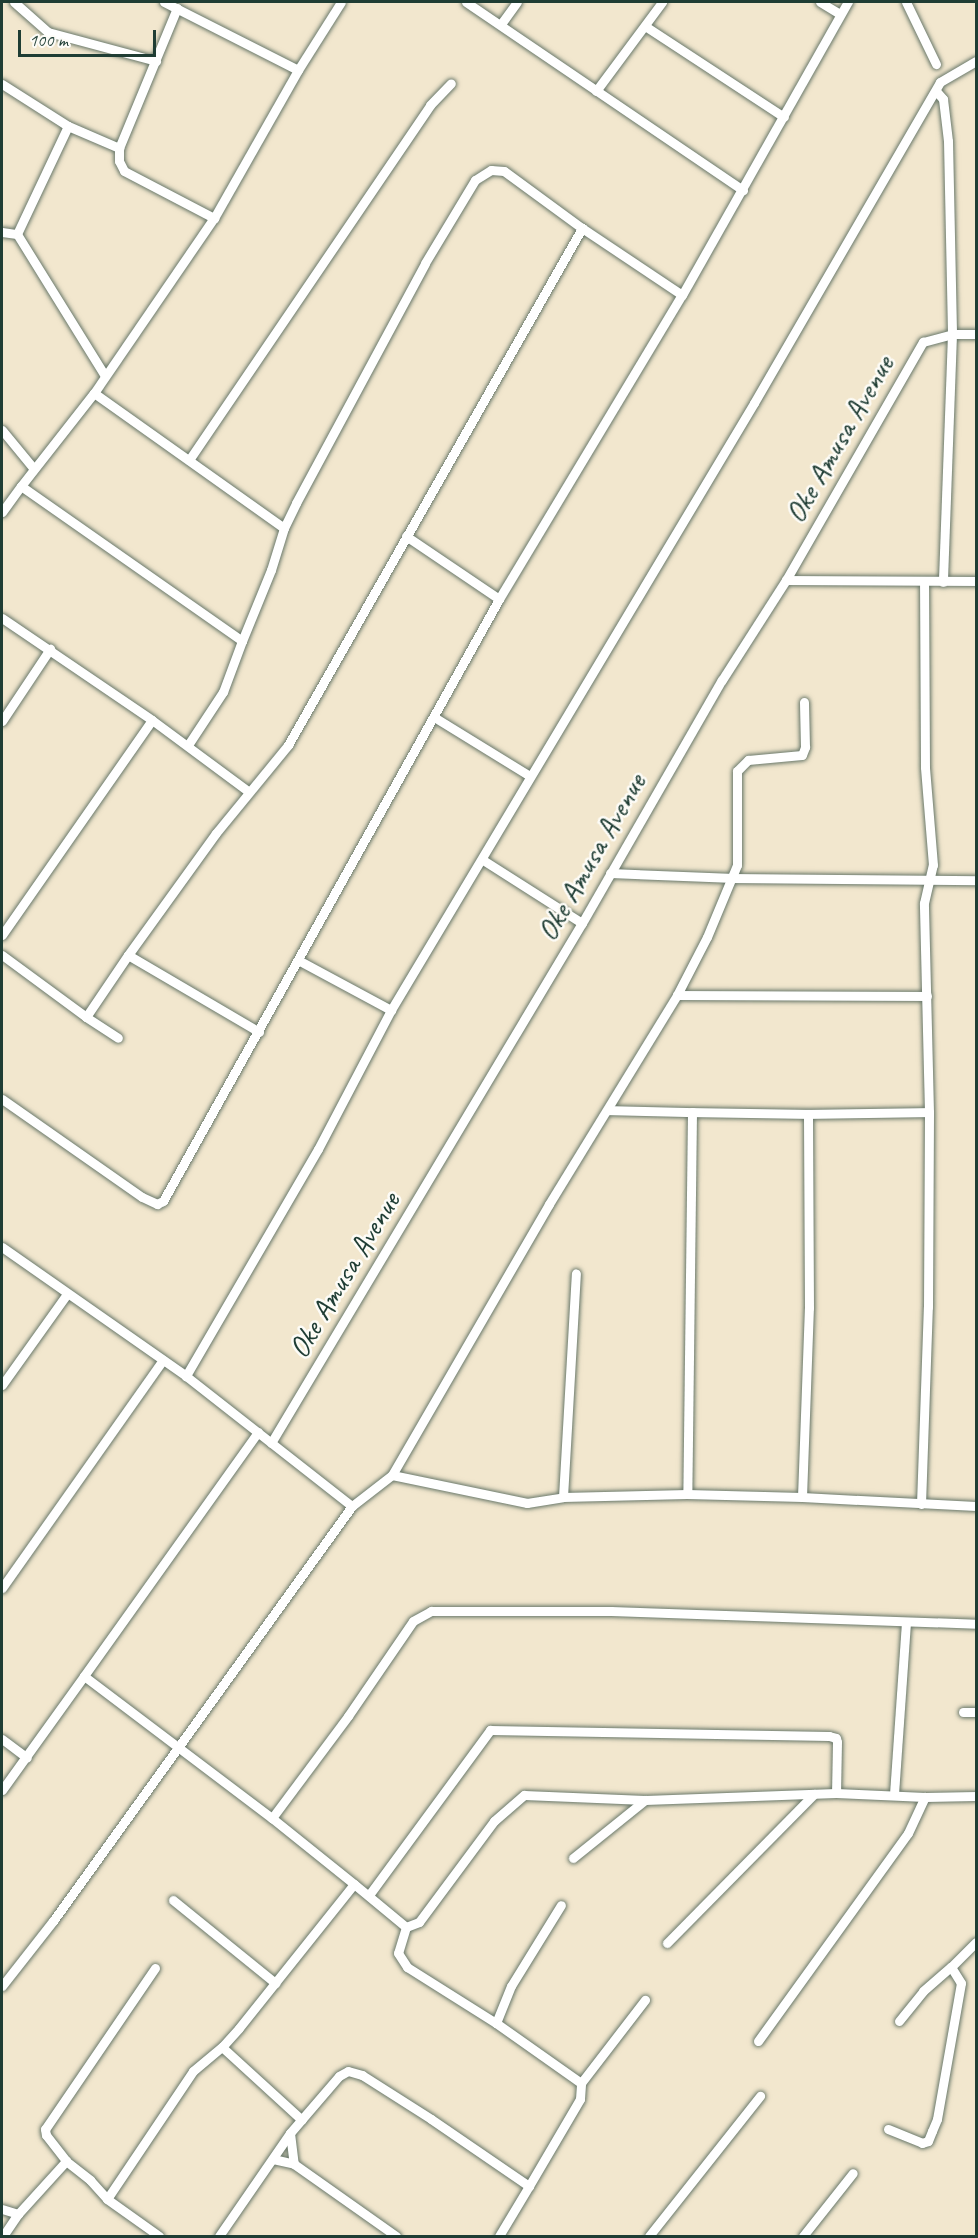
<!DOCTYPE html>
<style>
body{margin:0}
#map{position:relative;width:978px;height:2238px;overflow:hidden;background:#f2e7ce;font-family:Caveat,sans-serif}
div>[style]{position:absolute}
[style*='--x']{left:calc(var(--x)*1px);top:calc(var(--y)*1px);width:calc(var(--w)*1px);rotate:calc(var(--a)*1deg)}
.roads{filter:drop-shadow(0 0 2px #69786a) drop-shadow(0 0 2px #69786a)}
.minor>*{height:9px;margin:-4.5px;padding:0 4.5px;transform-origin:4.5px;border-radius:4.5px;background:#fff}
span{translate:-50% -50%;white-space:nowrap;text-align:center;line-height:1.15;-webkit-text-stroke:5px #fdfcf7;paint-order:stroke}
.street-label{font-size:30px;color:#1f3d34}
.frame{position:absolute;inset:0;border:3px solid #1f3d34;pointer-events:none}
.scale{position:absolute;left:18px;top:30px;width:138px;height:27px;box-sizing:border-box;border:3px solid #1f3d34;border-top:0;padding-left:8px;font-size:18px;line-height:21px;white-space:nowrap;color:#1f3d34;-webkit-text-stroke:4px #fdfcf7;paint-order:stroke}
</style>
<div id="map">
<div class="roads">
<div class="minor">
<i style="--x:14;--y:2;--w:45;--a:41.4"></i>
<i style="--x:48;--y:32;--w:112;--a:15"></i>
<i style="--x:164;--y:2;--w:150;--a:26.9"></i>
<i style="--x:466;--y:2;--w:335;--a:34.2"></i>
<i style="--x:820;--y:2;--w:23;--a:31"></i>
<i style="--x:906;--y:2;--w:69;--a:64.2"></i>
<i style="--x:177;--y:8;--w:152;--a:112.5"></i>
<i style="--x:119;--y:148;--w:13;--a:90"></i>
<i style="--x:119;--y:161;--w:11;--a:63"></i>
<i style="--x:124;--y:171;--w:102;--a:27.6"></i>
<i style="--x:501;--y:24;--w:27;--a:-54"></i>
<i style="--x:645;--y:26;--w:166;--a:33.2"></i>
<i style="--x:976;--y:61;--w:42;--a:149.7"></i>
<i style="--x:940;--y:82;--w:371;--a:120.1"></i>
<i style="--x:754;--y:403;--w:707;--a:120.88"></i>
<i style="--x:391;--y:1010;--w:157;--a:117.7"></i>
<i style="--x:318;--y:1149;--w:263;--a:120.2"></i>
<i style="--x:186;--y:1376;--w:211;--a:38.1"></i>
<i style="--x:352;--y:1506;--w:51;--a:-37.8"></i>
<i style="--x:392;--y:1475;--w:138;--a:11.7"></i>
<i style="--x:527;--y:1503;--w:36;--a:-9"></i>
<i style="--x:563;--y:1497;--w:124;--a:-1.4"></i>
<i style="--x:687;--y:1494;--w:115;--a:1.5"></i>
<i style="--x:802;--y:1497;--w:174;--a:3"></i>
<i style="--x:2;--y:84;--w:78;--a:32.5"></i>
<i style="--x:68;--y:126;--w:56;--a:23.3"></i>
<i style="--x:596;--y:91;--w:111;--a:-53.4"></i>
<i style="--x:936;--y:91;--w:11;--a:49"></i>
<i style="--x:943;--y:99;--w:42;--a:83.2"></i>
<i style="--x:948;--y:141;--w:193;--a:88.8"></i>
<i style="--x:952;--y:334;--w:248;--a:92.1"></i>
<i style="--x:68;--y:126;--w:119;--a:115.3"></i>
<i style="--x:17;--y:234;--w:167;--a:58.2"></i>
<i style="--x:2;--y:232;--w:15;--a:8"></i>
<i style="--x:94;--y:393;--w:233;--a:35.4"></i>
<i style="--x:2;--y:430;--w:50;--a:50.6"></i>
<i style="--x:189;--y:460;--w:429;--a:-55.8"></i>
<i style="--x:430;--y:105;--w:30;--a:-46"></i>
<i style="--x:21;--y:486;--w:118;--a:-51.9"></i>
<i style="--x:94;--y:393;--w:212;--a:-55.6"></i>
<i style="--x:214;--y:218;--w:170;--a:-60.4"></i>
<i style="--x:298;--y:70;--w:80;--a:-57.7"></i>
<i style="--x:2;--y:512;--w:32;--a:-54"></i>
<i style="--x:21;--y:486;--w:270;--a:35"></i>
<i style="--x:242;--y:641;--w:77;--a:-67.8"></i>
<i style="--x:271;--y:570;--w:44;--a:-72.8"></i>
<i style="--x:284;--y:528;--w:28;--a:-64"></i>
<i style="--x:296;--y:503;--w:272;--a:-61.7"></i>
<i style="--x:425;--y:263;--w:97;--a:-58.9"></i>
<i style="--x:475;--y:180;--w:19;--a:-32"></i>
<i style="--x:491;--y:170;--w:13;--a:4"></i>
<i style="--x:504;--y:171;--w:97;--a:36.2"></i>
<i style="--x:582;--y:228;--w:120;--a:33.8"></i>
<i style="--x:406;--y:536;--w:112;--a:34.1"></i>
<i style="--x:786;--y:580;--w:190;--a:0.3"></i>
<i style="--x:2;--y:618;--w:181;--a:34.2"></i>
<i style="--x:152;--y:720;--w:119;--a:36.5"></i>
<i style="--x:434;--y:717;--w:113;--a:31.6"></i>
<i style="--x:2;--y:721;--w:87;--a:-56.3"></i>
<i style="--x:188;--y:745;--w:64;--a:-56.6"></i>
<i style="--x:223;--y:692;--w:54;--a:-69.6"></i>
<i style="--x:483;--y:860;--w:117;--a:32.5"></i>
<i style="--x:610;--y:873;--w:124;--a:2.3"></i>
<i style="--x:734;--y:878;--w:242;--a:0.5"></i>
<i style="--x:2;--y:935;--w:262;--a:-55.1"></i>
<i style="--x:2;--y:955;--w:104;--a:36.4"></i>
<i style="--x:86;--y:1017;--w:75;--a:-55.9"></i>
<i style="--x:128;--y:955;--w:152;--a:30.4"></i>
<i style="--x:128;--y:955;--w:150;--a:-54.2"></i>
<i style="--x:216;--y:833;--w:114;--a:-50.7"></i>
<i style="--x:288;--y:745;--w:595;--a:-60.37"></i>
<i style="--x:298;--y:960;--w:106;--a:28.3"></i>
<i style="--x:677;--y:995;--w:250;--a:0.2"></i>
<i style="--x:86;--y:1017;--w:38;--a:33"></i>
<i style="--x:2;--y:1099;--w:171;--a:35"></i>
<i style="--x:142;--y:1197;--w:17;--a:25"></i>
<i style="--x:157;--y:1204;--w:7;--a:-27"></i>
<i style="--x:163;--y:1201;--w:689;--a:-60.83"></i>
<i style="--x:499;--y:599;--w:355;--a:-59"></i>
<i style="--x:682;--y:295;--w:337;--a:-60.5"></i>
<i style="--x:608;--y:1110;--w:84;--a:1.4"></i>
<i style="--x:692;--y:1112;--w:382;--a:90.7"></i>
<i style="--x:692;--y:1112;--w:116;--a:1"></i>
<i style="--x:2;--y:1247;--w:225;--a:35"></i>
<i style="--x:2;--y:1385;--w:112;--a:-54.5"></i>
<i style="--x:258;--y:1432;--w:300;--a:125.5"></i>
<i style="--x:84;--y:1676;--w:236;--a:37.1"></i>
<i style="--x:272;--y:1818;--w:127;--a:-53.3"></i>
<i style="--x:348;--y:1716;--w:115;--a:-55.6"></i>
<i style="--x:413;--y:1621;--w:21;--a:-29"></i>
<i style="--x:431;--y:1611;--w:180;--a:0"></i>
<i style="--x:611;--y:1611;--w:365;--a:2"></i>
<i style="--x:271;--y:1443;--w:606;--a:-59.12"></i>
<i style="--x:582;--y:923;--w:280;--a:-60.1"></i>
<i style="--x:722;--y:680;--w:119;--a:-57.4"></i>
<i style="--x:786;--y:580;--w:275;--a:-60.1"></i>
<i style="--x:923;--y:342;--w:30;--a:-15"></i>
<i style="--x:952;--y:334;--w:24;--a:0"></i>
<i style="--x:392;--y:1475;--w:313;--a:-59.9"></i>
<i style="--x:549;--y:1204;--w:245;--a:-58.5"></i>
<i style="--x:677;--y:995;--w:65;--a:-62.7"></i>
<i style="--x:707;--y:937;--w:78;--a:-67.4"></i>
<i style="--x:737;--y:865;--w:94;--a:-90"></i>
<i style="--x:737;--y:771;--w:16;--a:-45"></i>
<i style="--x:748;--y:760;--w:54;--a:-5.3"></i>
<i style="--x:802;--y:755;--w:9;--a:-69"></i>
<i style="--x:805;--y:747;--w:45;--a:-91.3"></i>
<i style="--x:563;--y:1497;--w:224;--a:-86.7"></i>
<i style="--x:802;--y:1497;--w:189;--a:-87.9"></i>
<i style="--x:809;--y:1308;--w:194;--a:-90.3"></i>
<i style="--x:808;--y:1114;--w:121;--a:-0.9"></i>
<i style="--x:921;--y:1504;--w:197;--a:-88"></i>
<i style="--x:928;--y:1307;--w:195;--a:-89.7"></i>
<i style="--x:929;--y:1112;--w:209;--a:-91.4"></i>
<i style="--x:924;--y:903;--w:39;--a:-77"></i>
<i style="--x:933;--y:865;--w:98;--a:-94.7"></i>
<i style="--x:925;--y:767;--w:185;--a:-90.3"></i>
<i style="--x:2;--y:1588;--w:279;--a:-54.8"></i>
<i style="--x:963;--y:1712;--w:13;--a:0"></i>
<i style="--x:2;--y:1739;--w:31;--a:37"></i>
<i style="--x:2;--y:1790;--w:140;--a:-54.3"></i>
<i style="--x:894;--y:1794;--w:172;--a:-86"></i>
<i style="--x:573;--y:1858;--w:92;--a:-38.9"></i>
<i style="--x:354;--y:1884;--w:67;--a:39.6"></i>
<i style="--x:406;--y:1927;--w:27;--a:107"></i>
<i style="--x:398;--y:1953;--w:17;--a:57"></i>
<i style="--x:407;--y:1967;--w:105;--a:32.2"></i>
<i style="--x:496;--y:2023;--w:104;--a:35.2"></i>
<i style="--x:581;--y:2083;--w:105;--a:-52.4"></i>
<i style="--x:369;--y:1895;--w:205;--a:-53.7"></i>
<i style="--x:490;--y:1730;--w:339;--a:1"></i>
<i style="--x:829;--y:1736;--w:7;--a:16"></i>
<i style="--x:836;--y:1738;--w:4;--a:76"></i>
<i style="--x:837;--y:1742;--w:51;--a:91.1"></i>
<i style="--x:173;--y:1900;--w:132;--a:39.1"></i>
<i style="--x:406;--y:1927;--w:14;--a:-21"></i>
<i style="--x:419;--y:1922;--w:126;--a:-53.4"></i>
<i style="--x:494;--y:1821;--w:40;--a:-41"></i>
<i style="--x:524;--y:1795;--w:121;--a:2.4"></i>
<i style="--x:645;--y:1800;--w:191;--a:-2.1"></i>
<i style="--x:836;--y:1793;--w:89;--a:2.6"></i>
<i style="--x:925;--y:1797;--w:51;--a:-1.1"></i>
<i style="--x:667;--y:1943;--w:209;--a:-45.4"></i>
<i style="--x:155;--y:1968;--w:195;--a:124.3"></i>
<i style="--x:45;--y:2129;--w:6;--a:81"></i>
<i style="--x:46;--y:2135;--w:33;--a:52"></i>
<i style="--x:66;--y:2161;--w:31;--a:38"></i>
<i style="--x:90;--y:2180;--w:25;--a:48"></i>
<i style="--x:107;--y:2199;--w:154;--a:-56.1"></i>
<i style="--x:193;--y:2071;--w:38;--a:-40"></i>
<i style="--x:222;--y:2047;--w:25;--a:-48"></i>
<i style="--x:239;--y:2028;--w:184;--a:-51.4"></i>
<i style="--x:354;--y:1884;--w:105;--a:-141.2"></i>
<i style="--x:2;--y:1986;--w:83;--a:-51.9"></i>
<i style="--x:53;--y:1921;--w:511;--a:-54.23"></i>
<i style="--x:899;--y:2021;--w:38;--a:-51"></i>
<i style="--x:923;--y:1991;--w:37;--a:-41"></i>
<i style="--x:496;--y:2023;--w:40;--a:-68"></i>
<i style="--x:511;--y:1986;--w:95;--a:-58.3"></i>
<i style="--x:758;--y:2041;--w:256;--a:-54.2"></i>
<i style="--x:908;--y:1833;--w:40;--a:-65"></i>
<i style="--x:222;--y:2047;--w:108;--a:42.4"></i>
<i style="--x:888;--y:2129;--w:37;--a:22"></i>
<i style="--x:922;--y:2143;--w:6;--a:-18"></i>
<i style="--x:928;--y:2141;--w:11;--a:-68"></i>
<i style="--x:932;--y:2131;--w:13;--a:-67"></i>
<i style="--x:937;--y:2119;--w:138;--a:-80"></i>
<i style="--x:961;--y:1983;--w:19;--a:-122"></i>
<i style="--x:951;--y:1967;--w:35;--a:-45"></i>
<i style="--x:290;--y:2133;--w:31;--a:83"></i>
<i style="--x:273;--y:2159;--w:22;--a:13"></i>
<i style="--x:294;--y:2164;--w:125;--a:35.2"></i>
<i style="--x:107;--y:2199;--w:64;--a:35.4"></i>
<i style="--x:2;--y:2209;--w:17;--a:17"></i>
<i style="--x:3;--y:2236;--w:27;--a:-56"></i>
<i style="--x:18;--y:2214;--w:72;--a:-47.8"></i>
<i style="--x:219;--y:2236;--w:125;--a:-55.4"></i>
<i style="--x:290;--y:2133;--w:75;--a:-49.3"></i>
<i style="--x:339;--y:2076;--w:10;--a:-29"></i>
<i style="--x:348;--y:2071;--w:15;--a:16"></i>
<i style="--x:362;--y:2075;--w:82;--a:32.5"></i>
<i style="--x:431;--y:2119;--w:119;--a:34.4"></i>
<i style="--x:529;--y:2186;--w:101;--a:-59.6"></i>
<i style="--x:580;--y:2099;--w:16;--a:-86"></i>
<i style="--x:499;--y:2236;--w:58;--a:-59"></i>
<i style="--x:649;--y:2236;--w:179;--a:-51.6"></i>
<i style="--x:803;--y:2236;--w:80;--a:-51.6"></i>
</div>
</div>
<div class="street-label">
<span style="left:839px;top:439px;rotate:-60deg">Oke Amusa Avenue</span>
<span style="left:591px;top:857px;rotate:-60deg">Oke Amusa Avenue</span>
<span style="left:344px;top:1275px;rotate:-59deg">Oke Amusa Avenue</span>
</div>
<div class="frame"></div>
<div class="scale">100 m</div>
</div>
